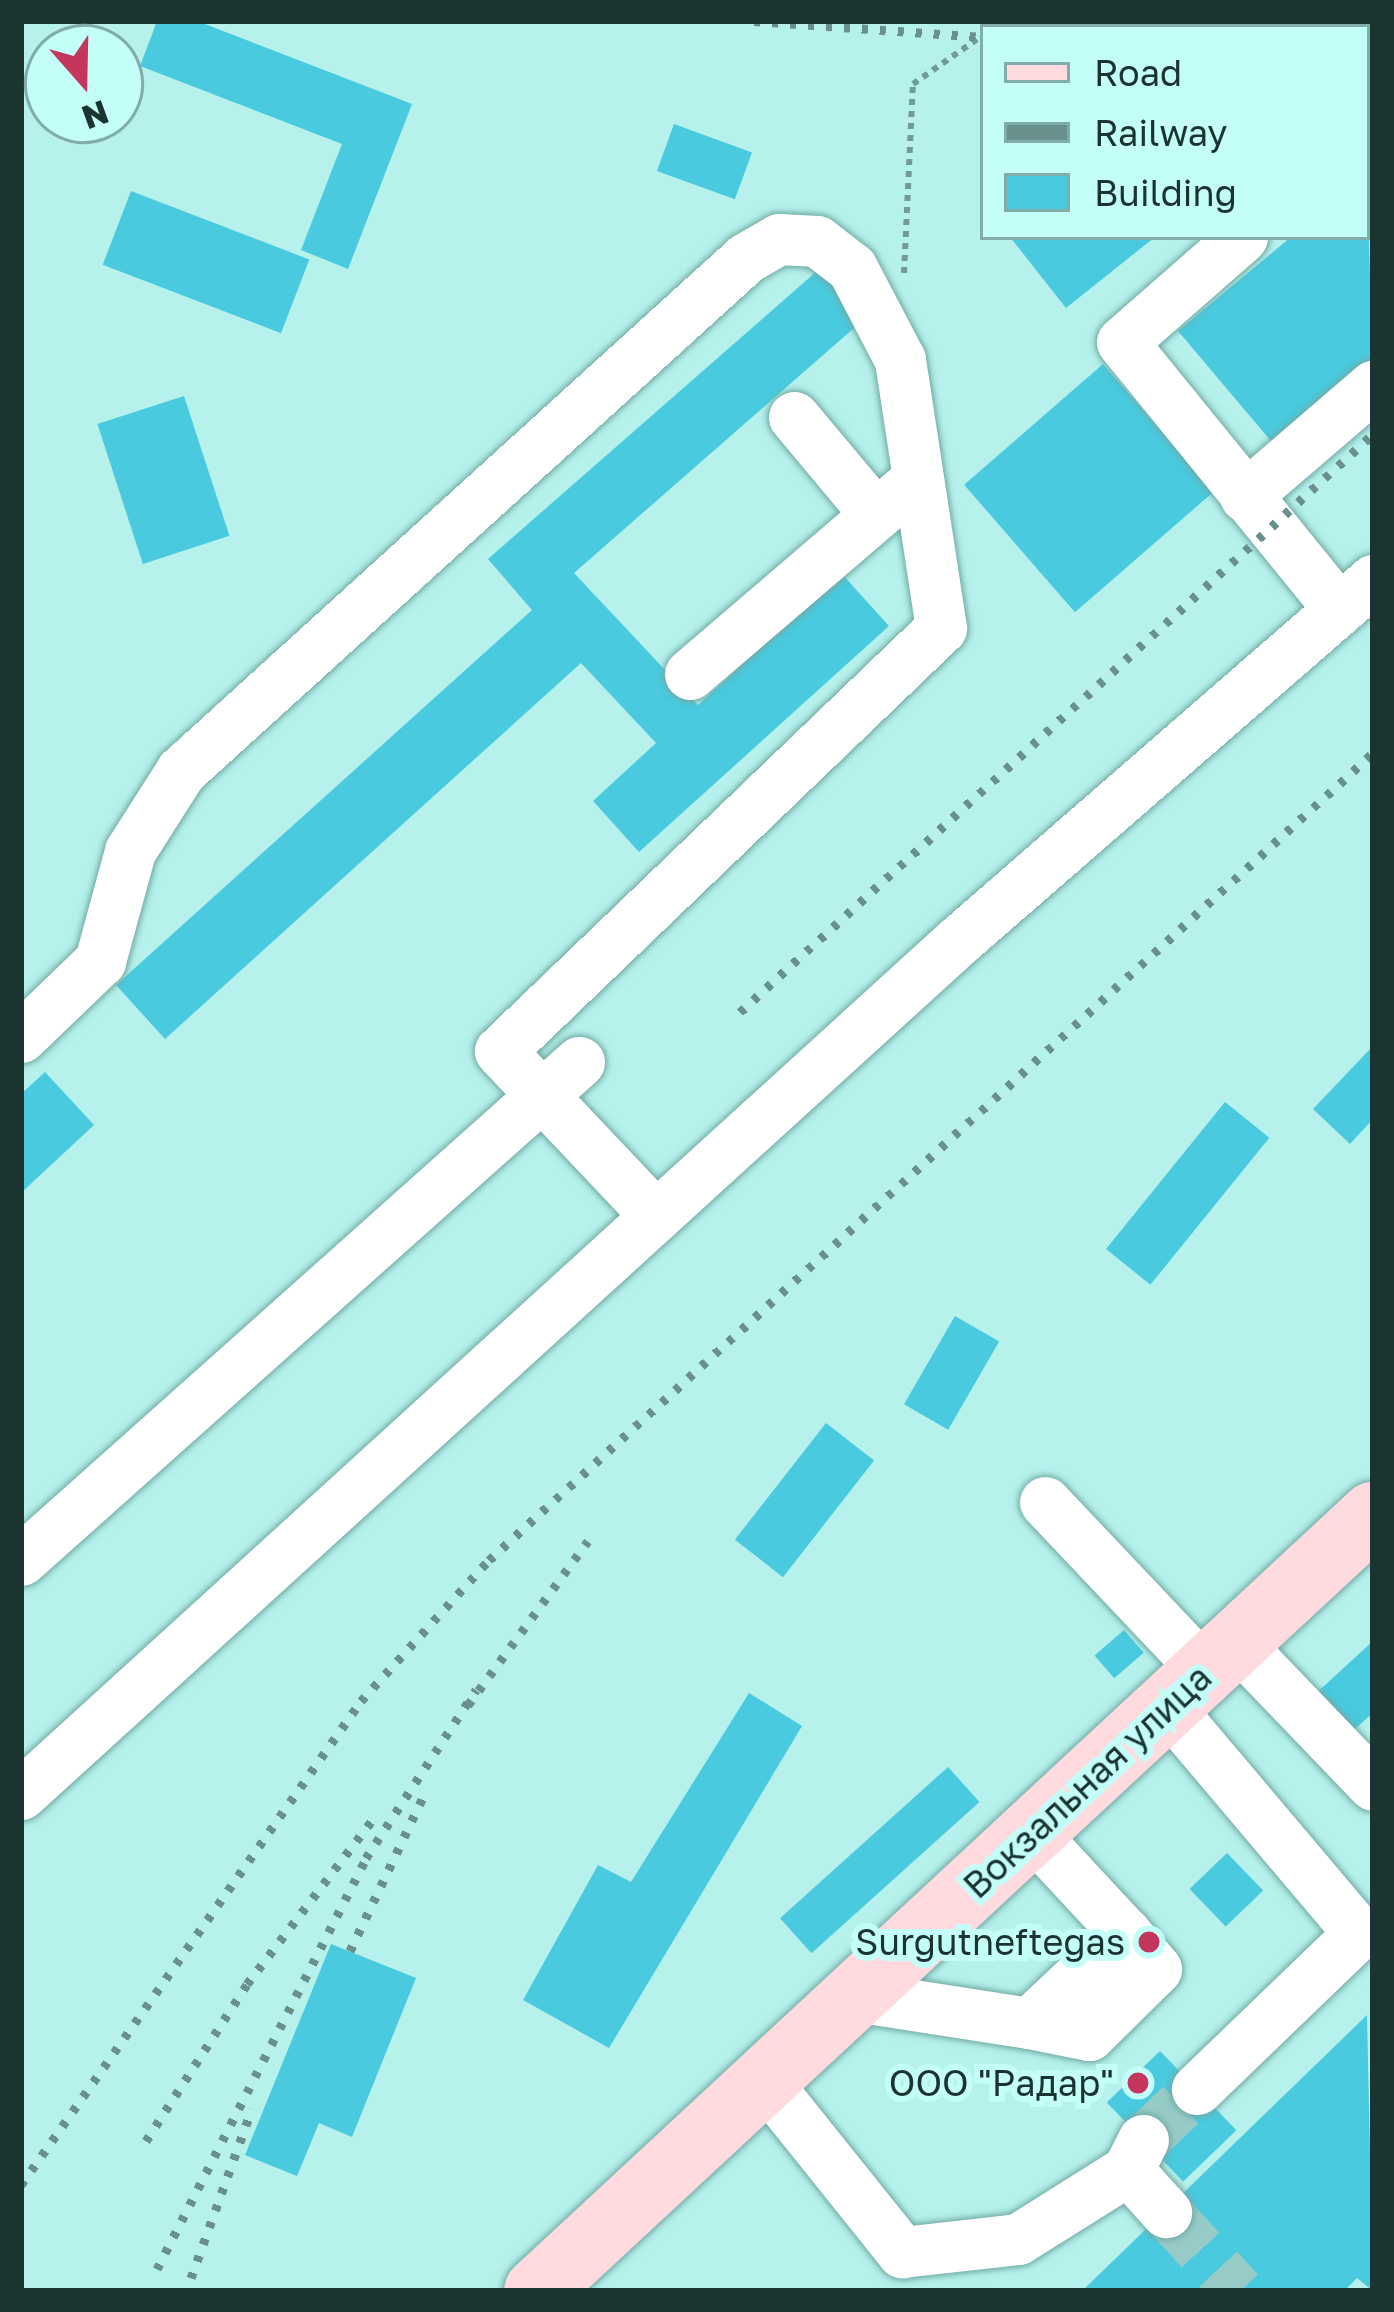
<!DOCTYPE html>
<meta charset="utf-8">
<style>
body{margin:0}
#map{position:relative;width:1394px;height:2312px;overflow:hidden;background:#b6f1ec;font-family:"Golos Text",sans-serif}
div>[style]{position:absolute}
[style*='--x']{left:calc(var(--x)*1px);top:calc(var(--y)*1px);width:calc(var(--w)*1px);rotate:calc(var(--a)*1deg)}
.building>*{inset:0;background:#49cadf;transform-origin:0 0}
.minor-tunnel>*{height:51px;margin-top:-25.5px;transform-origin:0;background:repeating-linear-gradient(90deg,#97cbc7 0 51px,transparent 0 77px)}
.path>*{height:6px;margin-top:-3px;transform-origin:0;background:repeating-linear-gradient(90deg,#709b98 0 6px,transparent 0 12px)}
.roads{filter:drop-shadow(0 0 3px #71aaa5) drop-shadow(0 0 3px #71aaa5)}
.minor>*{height:51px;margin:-25.5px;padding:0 25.5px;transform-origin:25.5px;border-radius:25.5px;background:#fff}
.major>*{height:66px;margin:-33px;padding:0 33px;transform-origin:33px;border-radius:33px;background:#ffdadf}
.rail>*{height:9px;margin-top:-4.5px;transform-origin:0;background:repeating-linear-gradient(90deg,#68918e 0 6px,transparent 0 18px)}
.dots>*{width:33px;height:33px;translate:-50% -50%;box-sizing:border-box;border:6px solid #c3fef9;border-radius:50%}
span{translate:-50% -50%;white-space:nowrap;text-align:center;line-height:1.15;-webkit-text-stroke:12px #c3fef9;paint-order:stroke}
.street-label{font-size:36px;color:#1b3331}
.poi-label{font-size:36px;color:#1b3331}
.right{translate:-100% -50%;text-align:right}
.frame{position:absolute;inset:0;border:24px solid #1b3331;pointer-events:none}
.legend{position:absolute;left:980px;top:24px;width:390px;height:216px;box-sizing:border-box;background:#c3fef9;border:3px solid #80ada9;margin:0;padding:15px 21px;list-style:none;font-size:36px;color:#1b3331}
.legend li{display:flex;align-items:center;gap:24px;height:60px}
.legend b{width:60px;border:3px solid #80ada9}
.north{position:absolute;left:24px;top:24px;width:120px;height:120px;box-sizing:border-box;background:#c3fef9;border:3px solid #80ada9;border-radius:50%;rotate:160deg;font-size:33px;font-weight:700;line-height:48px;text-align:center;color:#1b3331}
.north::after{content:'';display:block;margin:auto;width:42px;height:54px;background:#c5365c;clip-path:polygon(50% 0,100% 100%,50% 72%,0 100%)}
</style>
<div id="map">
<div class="building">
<i style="clip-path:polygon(157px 21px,197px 21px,412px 104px,348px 269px,301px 250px,342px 144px,140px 66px)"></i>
<i style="left:674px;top:124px;width:83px;height:50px;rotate:20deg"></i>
<i style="clip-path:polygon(1367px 185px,1373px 365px,1276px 447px,1178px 331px,1291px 237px,1367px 237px)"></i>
<i style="left:131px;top:191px;width:191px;height:79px;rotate:21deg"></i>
<i style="clip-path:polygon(1010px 237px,1155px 237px,1066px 308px)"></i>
<i style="clip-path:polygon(825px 264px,869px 315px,574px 573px,698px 705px,842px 574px,889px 626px,639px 852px,593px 801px,656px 743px,581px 663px,165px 1039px,116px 985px,532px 610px,488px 559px)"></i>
<i style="left:1103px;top:364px;width:169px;height:184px;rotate:49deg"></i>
<i style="left:184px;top:396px;width:147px;height:91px;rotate:72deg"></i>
<i style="clip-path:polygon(1373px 1046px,1373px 1119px,1350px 1144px,1313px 1109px)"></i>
<i style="clip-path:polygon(45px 1072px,94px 1125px,21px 1193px,21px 1094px)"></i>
<i style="left:1225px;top:1102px;width:57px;height:189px;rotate:39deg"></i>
<i style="left:955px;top:1316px;width:51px;height:102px;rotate:30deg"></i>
<i style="left:826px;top:1423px;width:61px;height:148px;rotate:38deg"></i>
<i style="left:1124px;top:1630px;width:30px;height:39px;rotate:49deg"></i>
<i style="clip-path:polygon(1373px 1641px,1373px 1713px,1347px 1736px,1312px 1697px)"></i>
<i style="clip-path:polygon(749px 1693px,802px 1726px,609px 2048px,523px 2000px,598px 1865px,631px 1882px)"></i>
<i style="left:948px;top:1767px;width:47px;height:226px;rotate:48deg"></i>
<i style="left:1227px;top:1853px;width:52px;height:52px;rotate:46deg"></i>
<i style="clip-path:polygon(331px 1944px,416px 1978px,352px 2137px,319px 2123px,297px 2176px,245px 2155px)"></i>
<i style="clip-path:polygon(1367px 2015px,1373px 2291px,1357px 2278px,1344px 2291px,1082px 2291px)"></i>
<i style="left:1160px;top:2051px;width:110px;height:74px;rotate:46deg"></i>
</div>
<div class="minor-tunnel">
<i style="--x:1144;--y:2140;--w:74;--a:-43.9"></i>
<i style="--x:1166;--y:2212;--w:108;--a:47.3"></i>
</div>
<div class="path">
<i style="--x:995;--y:27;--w:10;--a:-37"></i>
<i style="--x:904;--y:273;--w:189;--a:-87.3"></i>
<i style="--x:913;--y:84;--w:85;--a:-35"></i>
</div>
<div class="roads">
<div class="minor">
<i style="--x:1242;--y:237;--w:159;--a:138.8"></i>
<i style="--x:1122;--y:342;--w:344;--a:50.9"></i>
<i style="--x:794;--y:417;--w:126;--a:50.1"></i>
<i style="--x:1245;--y:496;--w:169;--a:-40.7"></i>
<i style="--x:690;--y:674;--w:298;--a:-40.6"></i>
<i style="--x:21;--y:1037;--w:110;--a:-43.9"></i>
<i style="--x:100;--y:961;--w:114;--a:-74.7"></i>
<i style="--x:130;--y:851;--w:95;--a:-57.5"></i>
<i style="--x:181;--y:771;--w:763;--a:-42.24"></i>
<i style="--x:746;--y:258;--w:38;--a:-30"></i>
<i style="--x:779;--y:239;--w:38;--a:3"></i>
<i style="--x:817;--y:241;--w:44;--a:37.6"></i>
<i style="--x:852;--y:268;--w:104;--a:62.4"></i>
<i style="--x:900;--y:360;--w:271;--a:81.3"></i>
<i style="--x:941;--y:628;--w:611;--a:136.19"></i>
<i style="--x:500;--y:1051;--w:227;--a:46.6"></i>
<i style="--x:1045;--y:1502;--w:233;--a:46.6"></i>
<i style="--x:21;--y:1560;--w:748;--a:-41.75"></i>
<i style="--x:1236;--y:1642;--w:198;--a:46.2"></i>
<i style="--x:1167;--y:1706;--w:297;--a:49.8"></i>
<i style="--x:1359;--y:1933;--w:225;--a:136.1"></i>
<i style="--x:21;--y:1794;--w:1269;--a:-42.32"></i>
<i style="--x:959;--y:940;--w:549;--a:-41.01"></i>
<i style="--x:855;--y:1996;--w:176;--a:8.8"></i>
<i style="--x:1029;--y:2023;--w:132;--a:-43.2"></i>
<i style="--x:1125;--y:1933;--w:138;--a:-132.9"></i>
<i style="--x:1029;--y:2023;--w:61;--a:11.3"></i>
<i style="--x:1089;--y:2035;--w:94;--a:-44.6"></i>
<i style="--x:1156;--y:1969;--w:48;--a:-130.7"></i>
<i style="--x:764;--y:2080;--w:221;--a:51.3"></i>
<i style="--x:902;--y:2252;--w:117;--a:-6.4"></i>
<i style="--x:1018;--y:2239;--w:130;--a:-32.1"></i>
<i style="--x:1143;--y:2140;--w:34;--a:117"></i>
<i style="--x:1128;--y:2170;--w:57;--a:47.9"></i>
</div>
<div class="major">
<i style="--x:537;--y:2291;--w:1141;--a:-42.87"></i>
</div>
</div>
<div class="rail">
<i style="--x:754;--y:21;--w:230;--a:4"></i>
<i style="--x:1278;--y:27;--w:56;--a:-6.1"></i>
<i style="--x:740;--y:1012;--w:857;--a:-42.4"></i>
<i style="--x:468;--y:1705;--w:203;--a:-53.8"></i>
<i style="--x:350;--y:1951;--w:170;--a:-64.6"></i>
<i style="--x:146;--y:2141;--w:187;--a:-57.2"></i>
<i style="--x:247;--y:1984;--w:209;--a:-52.6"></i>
<i style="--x:21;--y:2185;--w:591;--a:-54.91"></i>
<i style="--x:361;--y:1701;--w:190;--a:-47.8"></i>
<i style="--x:489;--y:1560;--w:1197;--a:-42.39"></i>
<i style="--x:157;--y:2269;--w:461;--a:-63"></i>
<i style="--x:366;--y:1858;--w:201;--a:-56.8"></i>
<i style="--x:191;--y:2278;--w:180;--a:-70.2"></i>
</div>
<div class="dots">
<i style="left:1149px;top:1942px;background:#c5365c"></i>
<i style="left:1138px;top:2083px;background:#c5365c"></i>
</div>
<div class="street-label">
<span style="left:1087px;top:1781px;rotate:-43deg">Вокзальная улица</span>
</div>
<div class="poi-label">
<span class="right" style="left:1125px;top:1942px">Surgutneftegas</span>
<span class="right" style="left:1114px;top:2083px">ООО "Радар"</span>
</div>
<div class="frame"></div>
<ul class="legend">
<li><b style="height:15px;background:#ffdadf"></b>Road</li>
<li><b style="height:15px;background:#68918e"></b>Railway</li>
<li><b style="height:33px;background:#49cadf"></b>Building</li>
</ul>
<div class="north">N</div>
</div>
